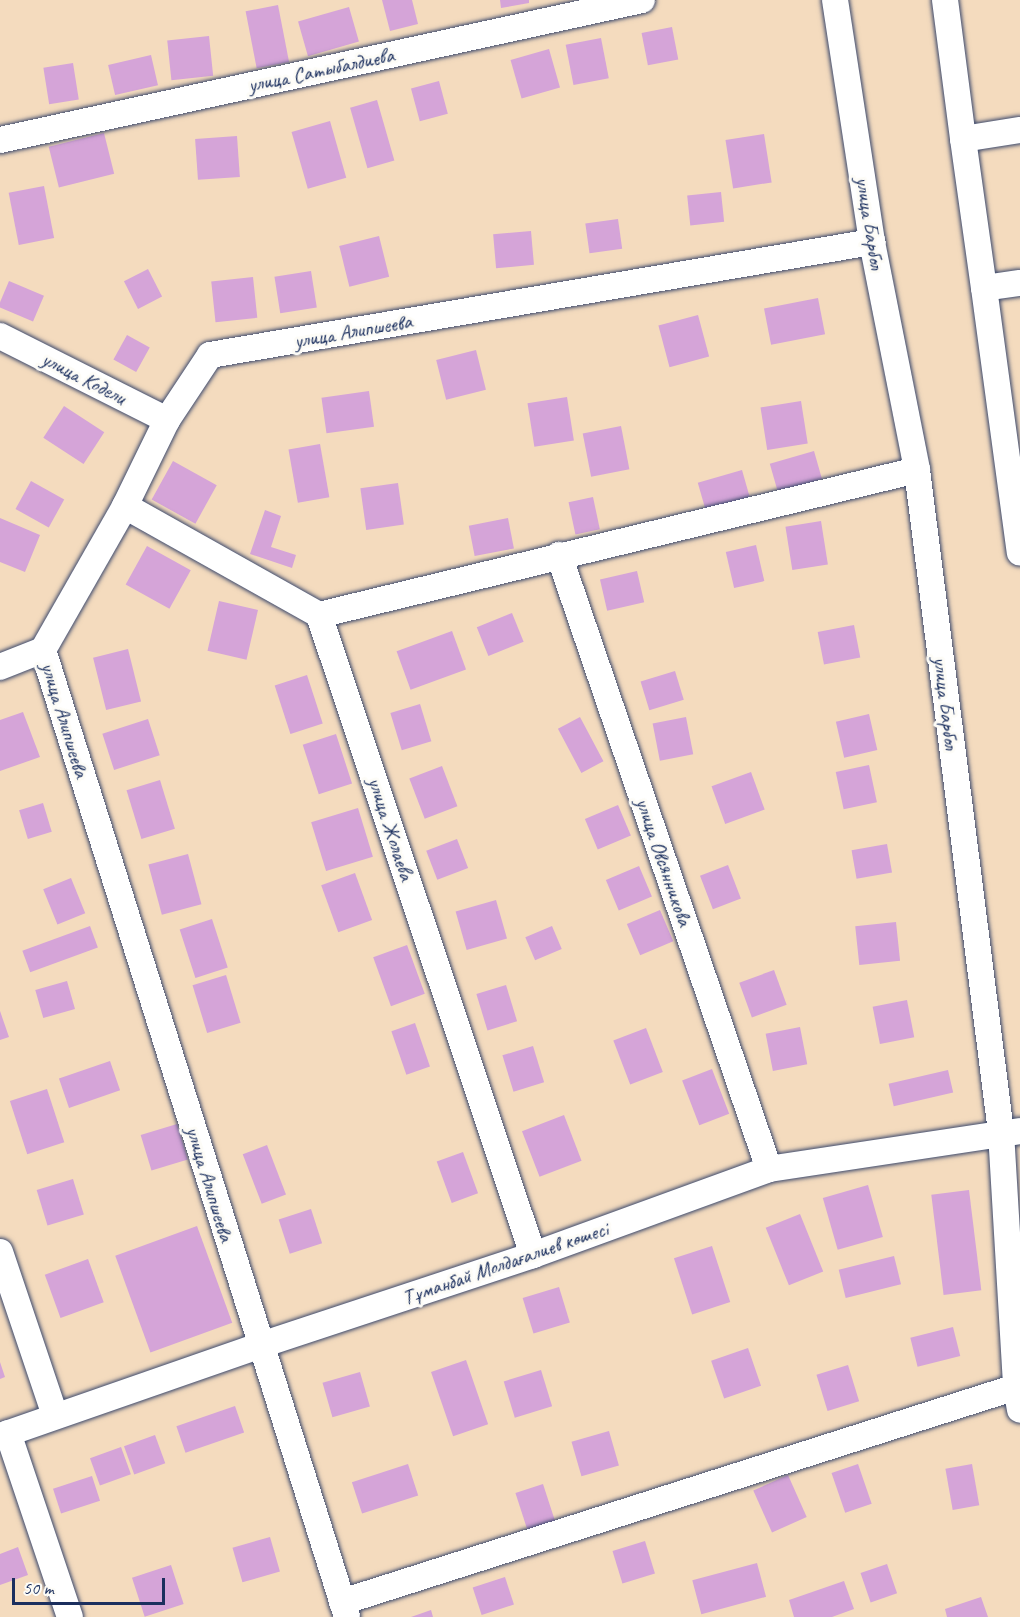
<!DOCTYPE html>
<meta charset="utf-8">
<style>
body{margin:0}
#map{position:relative;width:1020px;height:1617px;overflow:hidden;background:#f4dbbe;font-family:Caveat,sans-serif}
div>[style]{position:absolute}
[style*='--x']{left:calc(var(--x)*1px);top:calc(var(--y)*1px);width:calc(var(--w)*1px);rotate:calc(var(--a)*1deg)}
.building>*{inset:0;background:#d5a4d8;transform-origin:0 0}
.roads{filter:drop-shadow(0 0 2px #3c496c) drop-shadow(0 0 2px #3c496c)}
.minor>*{height:26px;margin:-13px;padding:0 13px;transform-origin:13px;border-radius:13px;background:#fff}
span{translate:-50% -50%;white-space:nowrap;text-align:center;line-height:1.15;-webkit-text-stroke:6px #fdfcf7;paint-order:stroke}
.street-label{font-size:21px;color:#1b2f5e}
.scale{position:absolute;left:12px;top:1578px;width:153px;height:27px;box-sizing:border-box;border:3px solid #1b2f5e;border-top:0;padding-left:8px;font-size:18px;line-height:21px;white-space:nowrap;color:#1b2f5e;-webkit-text-stroke:4px #fdfcf7;paint-order:stroke}
</style>
<div id="map">
<div class="building">
<i style="clip-path:polygon(382px 0,412px 0,418px 24px,390px 31px)"></i>
<i style="clip-path:polygon(500px 0,529px 0,529px 3px,501px 8px)"></i>
<i style="left:278px;top:5px;width:58px;height:33px;rotate:79deg"></i>
<i style="left:349px;top:7px;width:36px;height:53px;rotate:74deg"></i>
<i style="left:672px;top:27px;width:33px;height:31px;rotate:79deg"></i>
<i style="left:209px;top:36px;width:40px;height:42px;rotate:84deg"></i>
<i style="left:601px;top:38px;width:41px;height:36px;rotate:79deg"></i>
<i style="left:549px;top:49px;width:40px;height:40px;rotate:74deg"></i>
<i style="left:151px;top:55px;width:31px;height:44px;rotate:77deg"></i>
<i style="left:73px;top:63px;width:37px;height:30px;rotate:81deg"></i>
<i style="left:439px;top:81px;width:34px;height:29px;rotate:75deg"></i>
<i style="left:377px;top:100px;width:63px;height:28px;rotate:74deg"></i>
<i style="left:330px;top:121px;width:59px;height:40px;rotate:74deg"></i>
<i style="left:104px;top:133px;width:42px;height:57px;rotate:76deg"></i>
<i style="left:764px;top:134px;width:49px;height:39px;rotate:81deg"></i>
<i style="left:237px;top:136px;width:41px;height:42px;rotate:86deg"></i>
<i style="left:44px;top:186px;width:53px;height:36px;rotate:79deg"></i>
<i style="left:721px;top:192px;width:30px;height:34px;rotate:84deg"></i>
<i style="left:618px;top:219px;width:30px;height:33px;rotate:82deg"></i>
<i style="left:531px;top:231px;width:34px;height:38px;rotate:85deg"></i>
<i style="left:379px;top:236px;width:42px;height:41px;rotate:76deg"></i>
<i style="left:148px;top:269px;width:31px;height:27px;rotate:63deg"></i>
<i style="left:311px;top:271px;width:37px;height:37px;rotate:81deg"></i>
<i style="left:253px;top:277px;width:41px;height:42px;rotate:84deg"></i>
<i style="left:9px;top:281px;width:38px;height:28px;rotate:23deg"></i>
<i style="left:818px;top:298px;width:37px;height:55px;rotate:79deg"></i>
<i style="left:698px;top:315px;width:43px;height:41px;rotate:75deg"></i>
<i style="left:127px;top:335px;width:26px;height:28px;rotate:29deg"></i>
<i style="left:476px;top:350px;width:41px;height:41px;rotate:76deg"></i>
<i style="left:369px;top:391px;width:36px;height:48px;rotate:82deg"></i>
<i style="left:567px;top:397px;width:44px;height:40px;rotate:81deg"></i>
<i style="left:801px;top:401px;width:43px;height:41px;rotate:81deg"></i>
<i style="left:64px;top:406px;width:48px;height:38px;rotate:33deg"></i>
<i style="left:621px;top:426px;width:44px;height:39px;rotate:79deg"></i>
<i style="left:320px;top:444px;width:54px;height:32px;rotate:80deg"></i>
<i style="left:814px;top:451px;width:29px;height:46px;rotate:74deg"></i>
<i style="left:173px;top:461px;width:50px;height:44px;rotate:29deg"></i>
<i style="left:742px;top:470px;width:29px;height:46px;rotate:74deg"></i>
<i style="left:31px;top:481px;width:38px;height:32px;rotate:29deg"></i>
<i style="left:398px;top:483px;width:42px;height:38px;rotate:82deg"></i>
<i style="left:593px;top:497px;width:33px;height:25px;rotate:78deg"></i>
<i style="clip-path:polygon(265px 510px,281px 516px,271px 547px,296px 555px,292px 568px,250px 554px)"></i>
<i style="clip-path:polygon(0 518px,40px 535px,25px 572px,0 562px)"></i>
<i style="left:508px;top:518px;width:31px;height:40px;rotate:79deg"></i>
<i style="left:821px;top:521px;width:44px;height:36px;rotate:81deg"></i>
<i style="left:756px;top:545px;width:37px;height:31px;rotate:77deg"></i>
<i style="left:147px;top:546px;width:50px;height:44px;rotate:29deg"></i>
<i style="left:637px;top:571px;width:32px;height:38px;rotate:77deg"></i>
<i style="left:219px;top:601px;width:40px;height:51px;rotate:13deg"></i>
<i style="left:512px;top:613px;width:31px;height:38px;rotate:68deg"></i>
<i style="left:854px;top:625px;width:33px;height:37px;rotate:79deg"></i>
<i style="left:452px;top:631px;width:41px;height:59px;rotate:70deg"></i>
<i style="left:128px;top:649px;width:54px;height:36px;rotate:76deg"></i>
<i style="left:675px;top:671px;width:30px;height:36px;rotate:73deg"></i>
<i style="left:307px;top:675px;width:51px;height:34px;rotate:72deg"></i>
<i style="left:420px;top:704px;width:39px;height:31px;rotate:73deg"></i>
<i style="clip-path:polygon(23px 712px,40px 757px,0 771px,0 720px)"></i>
<i style="left:869px;top:714px;width:37px;height:34px;rotate:77deg"></i>
<i style="left:580px;top:717px;width:50px;height:25px;rotate:62deg"></i>
<i style="left:686px;top:717px;width:38px;height:34px;rotate:79deg"></i>
<i style="left:148px;top:719px;width:38px;height:48px;rotate:72deg"></i>
<i style="left:336px;top:734px;width:52px;height:35px;rotate:72deg"></i>
<i style="left:869px;top:765px;width:38px;height:34px;rotate:78deg"></i>
<i style="left:442px;top:766px;width:43px;height:35px;rotate:69deg"></i>
<i style="left:751px;top:772px;width:40px;height:42px;rotate:70deg"></i>
<i style="left:160px;top:780px;width:51px;height:35px;rotate:73deg"></i>
<i style="left:43px;top:803px;width:30px;height:25px;rotate:73deg"></i>
<i style="left:618px;top:805px;width:33px;height:36px;rotate:67deg"></i>
<i style="left:358px;top:808px;width:51px;height:49px;rotate:73deg"></i>
<i style="left:457px;top:839px;width:31px;height:33px;rotate:69deg"></i>
<i style="left:887px;top:844px;width:29px;height:36px;rotate:80deg"></i>
<i style="left:188px;top:854px;width:52px;height:41px;rotate:75deg"></i>
<i style="left:728px;top:865px;width:36px;height:30px;rotate:69deg"></i>
<i style="left:639px;top:866px;width:33px;height:36px;rotate:67deg"></i>
<i style="left:355px;top:873px;width:50px;height:36px;rotate:70deg"></i>
<i style="left:71px;top:878px;width:38px;height:30px;rotate:68deg"></i>
<i style="left:496px;top:900px;width:40px;height:42px;rotate:74deg"></i>
<i style="left:660px;top:910px;width:34px;height:36px;rotate:67deg"></i>
<i style="left:212px;top:919px;width:51px;height:34px;rotate:72deg"></i>
<i style="left:896px;top:922px;width:39px;height:41px;rotate:84deg"></i>
<i style="left:90px;top:926px;width:23px;height:72px;rotate:70deg"></i>
<i style="left:552px;top:926px;width:25px;height:29px;rotate:67deg"></i>
<i style="left:407px;top:945px;width:52px;height:36px;rotate:70deg"></i>
<i style="left:774px;top:970px;width:37px;height:37px;rotate:70deg"></i>
<i style="left:226px;top:975px;width:50px;height:35px;rotate:73deg"></i>
<i style="left:67px;top:981px;width:29px;height:33px;rotate:74deg"></i>
<i style="left:506px;top:985px;width:38px;height:31px;rotate:73deg"></i>
<i style="left:907px;top:1000px;width:38px;height:35px;rotate:79deg"></i>
<i style="clip-path:polygon(0 1011px,9px 1037px,0 1040px)"></i>
<i style="left:415px;top:1023px;width:46px;height:25px;rotate:71deg"></i>
<i style="left:800px;top:1027px;width:38px;height:35px;rotate:79deg"></i>
<i style="left:646px;top:1028px;width:47px;height:35px;rotate:69deg"></i>
<i style="left:533px;top:1046px;width:38px;height:32px;rotate:73deg"></i>
<i style="left:110px;top:1061px;width:31px;height:54px;rotate:71deg"></i>
<i style="left:712px;top:1069px;width:48px;height:32px;rotate:69deg"></i>
<i style="left:948px;top:1070px;width:23px;height:61px;rotate:77deg"></i>
<i style="left:47px;top:1089px;width:56px;height:39px;rotate:72deg"></i>
<i style="left:564px;top:1115px;width:49px;height:45px;rotate:69deg"></i>
<i style="left:177px;top:1124px;width:37px;height:38px;rotate:73deg"></i>
<i style="left:267px;top:1145px;width:53px;height:26px;rotate:69deg"></i>
<i style="left:463px;top:1152px;width:44px;height:28px;rotate:70deg"></i>
<i style="left:73px;top:1179px;width:37px;height:38px;rotate:73deg"></i>
<i style="left:868px;top:1185px;width:54px;height:47px;rotate:74deg"></i>
<i style="left:969px;top:1190px;width:101px;height:38px;rotate:83deg"></i>
<i style="left:311px;top:1209px;width:36px;height:34px;rotate:72deg"></i>
<i style="left:800px;top:1214px;width:62px;height:37px;rotate:68deg"></i>
<i style="left:197px;top:1226px;width:103px;height:87px;rotate:70deg"></i>
<i style="left:712px;top:1246px;width:59px;height:40px;rotate:72deg"></i>
<i style="left:894px;top:1256px;width:29px;height:57px;rotate:76deg"></i>
<i style="left:88px;top:1259px;width:46px;height:46px;rotate:70deg"></i>
<i style="left:559px;top:1287px;width:37px;height:38px;rotate:73deg"></i>
<i style="left:953px;top:1327px;width:30px;height:44px;rotate:76deg"></i>
<i style="left:748px;top:1348px;width:40px;height:39px;rotate:71deg"></i>
<i style="left:466px;top:1360px;width:68px;height:37px;rotate:71deg"></i>
<i style="clip-path:polygon(0 1362px,5px 1377px,0 1379px)"></i>
<i style="left:848px;top:1365px;width:38px;height:33px;rotate:73deg"></i>
<i style="left:541px;top:1370px;width:38px;height:39px;rotate:73deg"></i>
<i style="left:360px;top:1372px;width:36px;height:39px;rotate:74deg"></i>
<i style="left:235px;top:1406px;width:28px;height:62px;rotate:71deg"></i>
<i style="left:609px;top:1431px;width:36px;height:39px;rotate:74deg"></i>
<i style="left:155px;top:1435px;width:30px;height:33px;rotate:70deg"></i>
<i style="left:121px;top:1447px;width:29px;height:33px;rotate:70deg"></i>
<i style="left:408px;top:1464px;width:33px;height:59px;rotate:72deg"></i>
<i style="left:858px;top:1464px;width:42px;height:28px;rotate:71deg"></i>
<i style="left:972px;top:1464px;width:42px;height:27px;rotate:80deg"></i>
<i style="left:788px;top:1475px;width:46px;height:38px;rotate:66deg"></i>
<i style="left:92px;top:1476px;width:26px;height:41px;rotate:72deg"></i>
<i style="left:543px;top:1484px;width:40px;height:29px;rotate:72deg"></i>
<i style="left:270px;top:1537px;width:36px;height:39px;rotate:74deg"></i>
<i style="left:645px;top:1541px;width:34px;height:34px;rotate:73deg"></i>
<i style="clip-path:polygon(18px 1547px,28px 1575px,0 1585px,0 1554px)"></i>
<i style="left:757px;top:1563px;width:35px;height:67px;rotate:75deg"></i>
<i style="left:887px;top:1564px;width:31px;height:28px;rotate:71deg"></i>
<i style="left:171px;top:1565px;width:41px;height:41px;rotate:72deg"></i>
<i style="left:505px;top:1577px;width:29px;height:34px;rotate:72deg"></i>
<i style="clip-path:polygon(844px 1581px,854px 1609px,832px 1617px,794px 1617px,789px 1600px)"></i>
<i style="clip-path:polygon(981px 1597px,988px 1617px,947px 1617px,945px 1609px)"></i>
<i style="clip-path:polygon(431px 1610px,433px 1617px,411px 1617px)"></i>
</div>
<div class="roads">
<div class="minor">
<i style="--x:835;--y:0;--w:245;--a:81.3"></i>
<i style="--x:872;--y:242;--w:232;--a:78.8"></i>
<i style="--x:917;--y:470;--w:667;--a:82.77"></i>
<i style="--x:1001;--y:1132;--w:255;--a:86.6"></i>
<i style="--x:1016;--y:1387;--w:23;--a:80"></i>
<i style="--x:945;--y:0;--w:140;--a:82.6"></i>
<i style="--x:963;--y:139;--w:58;--a:-9"></i>
<i style="--x:963;--y:139;--w:150;--a:82"></i>
<i style="--x:984;--y:288;--w:36;--a:-8"></i>
<i style="--x:0;--y:140;--w:657;--a:-12.3"></i>
<i style="--x:984;--y:288;--w:267;--a:82.3"></i>
<i style="--x:0;--y:336;--w:187;--a:26.7"></i>
<i style="--x:125;--y:506;--w:223;--a:29.3"></i>
<i style="--x:319;--y:615;--w:675;--a:71.51"></i>
<i style="--x:559;--y:555;--w:649;--a:71.12"></i>
<i style="--x:319;--y:615;--w:615;--a:-13.63"></i>
<i style="--x:0;--y:667;--w:46;--a:-21.6"></i>
<i style="--x:0;--y:1252;--w:172;--a:71.4"></i>
<i style="--x:8;--y:1433;--w:194;--a:71.4"></i>
<i style="--x:0;--y:1436;--w:276;--a:-19.2"></i>
<i style="--x:261;--y:1345;--w:287;--a:-18.3"></i>
<i style="--x:533;--y:1255;--w:251;--a:-20"></i>
<i style="--x:769;--y:1169;--w:254;--a:-8.6"></i>
<i style="--x:342;--y:1602;--w:707;--a:-17.69"></i>
<i style="--x:347;--y:1617;--w:1014;--a:-107.45"></i>
<i style="--x:43;--y:650;--w:166;--a:-60.3"></i>
<i style="--x:125;--y:506;--w:96;--a:-64"></i>
<i style="--x:167;--y:420;--w:78;--a:-56.5"></i>
<i style="--x:210;--y:355;--w:672;--a:-9.69"></i>
</div>
</div>
<div class="street-label">
<span style="left:321px;top:70px;rotate:-12deg">улица Сатыбалдиева</span>
<span style="left:870px;top:223px;rotate:81deg">улица Барбол</span>
<span style="left:353px;top:331px;rotate:-10deg">улица Алипшеева</span>
<span style="left:84px;top:378px;rotate:27deg">улица Кодели</span>
<span style="left:946px;top:703px;rotate:83deg">улица Барбол</span>
<span style="left:65px;top:720px;rotate:73deg">улица Алипшеева</span>
<span style="left:391px;top:829px;rotate:72deg">улица Жолаева</span>
<span style="left:664px;top:862px;rotate:71deg">улица Овсянникова</span>
<span style="left:210px;top:1184px;rotate:73deg">улица Алипшеева</span>
<span style="left:505px;top:1263px;rotate:-19deg">Тұманбай Молдағалиев көшесі</span>
</div>
<div class="scale">50 m</div>
</div>
